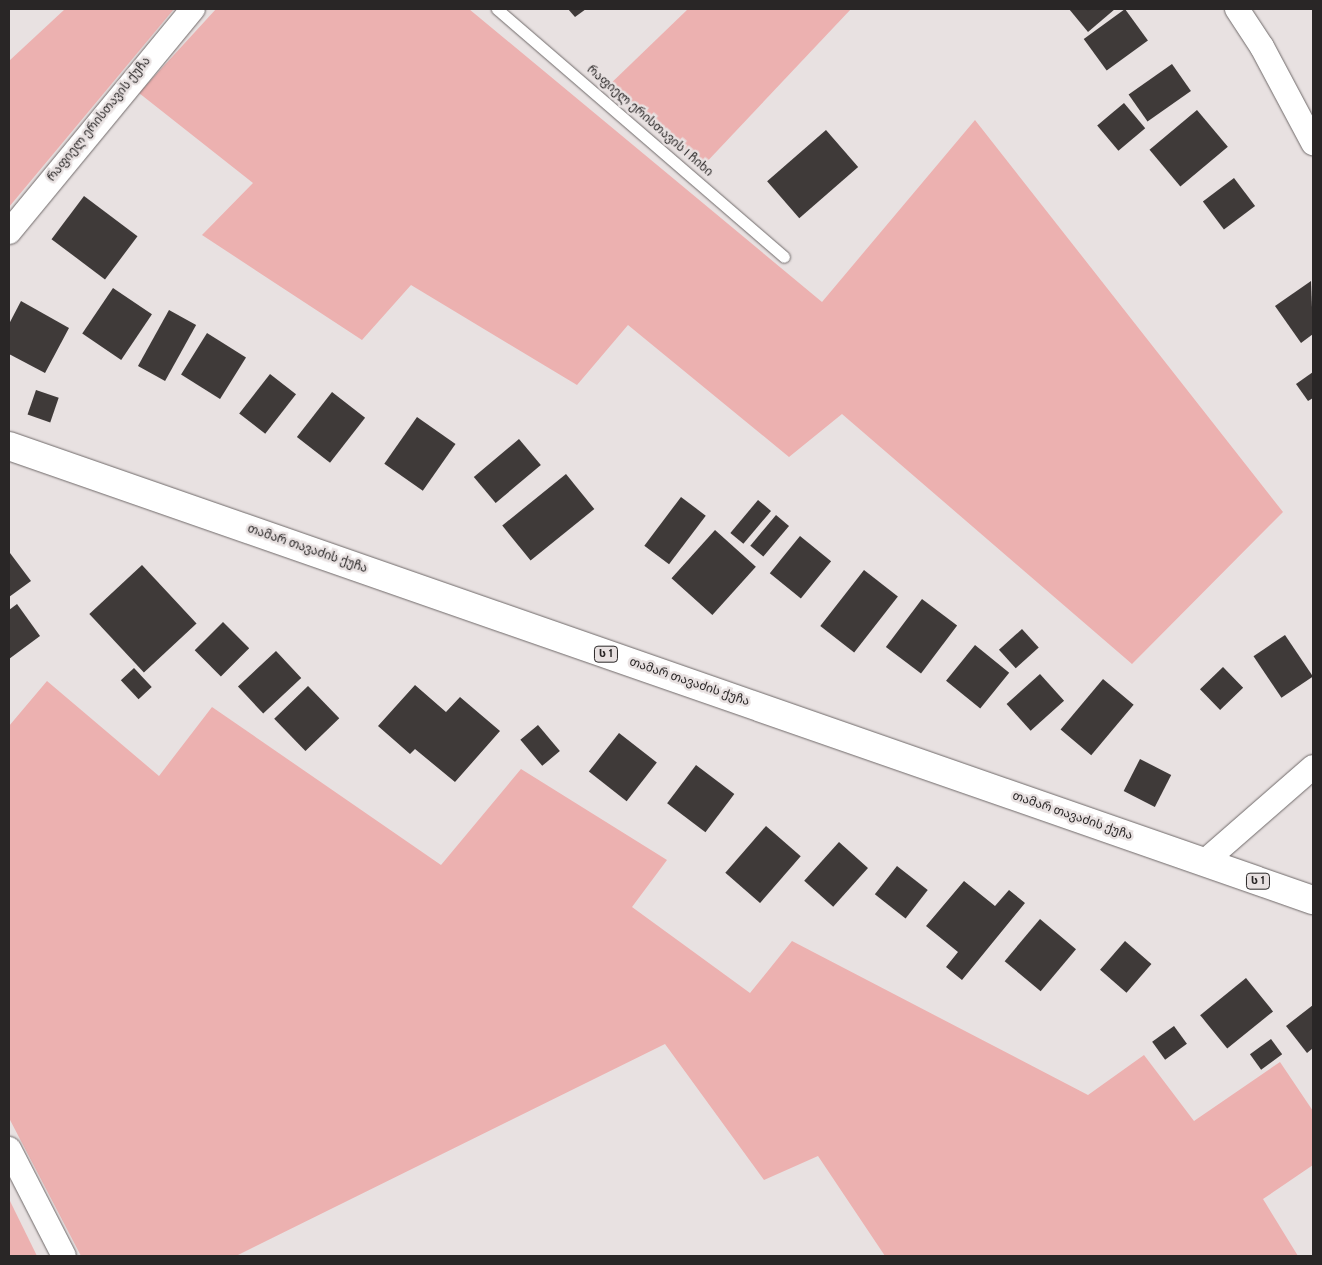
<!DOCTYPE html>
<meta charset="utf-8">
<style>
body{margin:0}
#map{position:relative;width:1322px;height:1265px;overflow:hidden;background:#e8e1e1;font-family:Overpass,"Noto Sans Georgian",sans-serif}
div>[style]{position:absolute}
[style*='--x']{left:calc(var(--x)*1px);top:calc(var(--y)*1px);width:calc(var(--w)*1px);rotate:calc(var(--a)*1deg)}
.green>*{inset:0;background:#ecb1b0}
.building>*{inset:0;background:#3f3a39;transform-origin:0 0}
.roads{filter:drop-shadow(0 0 1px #6f6969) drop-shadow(0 0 1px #6f6969)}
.lane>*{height:11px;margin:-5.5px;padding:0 5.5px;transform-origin:5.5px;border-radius:5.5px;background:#fff}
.street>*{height:24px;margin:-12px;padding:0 12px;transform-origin:12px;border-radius:12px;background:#fff}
.highway>*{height:28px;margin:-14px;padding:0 14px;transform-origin:14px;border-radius:14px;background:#fff}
span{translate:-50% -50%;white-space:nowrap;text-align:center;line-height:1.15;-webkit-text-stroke:5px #e8e1e1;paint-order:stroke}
.shield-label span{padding:1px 4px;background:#e8e1e1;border:1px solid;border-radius:4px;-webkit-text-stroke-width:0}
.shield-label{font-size:11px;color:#292626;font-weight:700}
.street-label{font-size:12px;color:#292626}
.frame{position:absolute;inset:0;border:10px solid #292626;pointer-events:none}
</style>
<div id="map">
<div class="green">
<i style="clip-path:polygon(65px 9px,174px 9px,9px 207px,9px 61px)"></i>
<i style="clip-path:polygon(216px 9px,469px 9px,822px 302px,975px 120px,1283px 512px,1132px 664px,842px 414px,789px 457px,628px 325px,577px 385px,411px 285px,362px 340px,202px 235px,253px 183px,139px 93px)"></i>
<i style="clip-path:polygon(688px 9px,851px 9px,701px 168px,605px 89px)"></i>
<i style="clip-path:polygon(47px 681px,159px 776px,212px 707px,441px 865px,521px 769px,667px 860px,632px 907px,750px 993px,792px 941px,1088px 1095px,1144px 1055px,1194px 1121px,1280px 1062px,1313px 1111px,1313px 1165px,1263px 1199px,1298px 1256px,885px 1256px,818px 1156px,764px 1180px,665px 1044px,236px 1256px,81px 1256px,9px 1118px,9px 726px)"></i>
<i style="clip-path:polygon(9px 1199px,37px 1256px,9px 1256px)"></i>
</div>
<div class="building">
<i style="clip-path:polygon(568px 9px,586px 9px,575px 17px)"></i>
<i style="clip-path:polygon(1069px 9px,1115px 9px,1088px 32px)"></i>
<i style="left:1125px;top:9px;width:39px;height:51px;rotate:54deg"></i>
<i style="left:1172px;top:64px;width:33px;height:53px;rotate:55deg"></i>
<i style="left:1124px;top:103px;width:33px;height:35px;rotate:50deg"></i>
<i style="left:1197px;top:110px;width:48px;height:62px;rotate:50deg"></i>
<i style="left:826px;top:130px;width:49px;height:78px;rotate:49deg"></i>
<i style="left:1234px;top:178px;width:35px;height:39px;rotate:53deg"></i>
<i style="left:84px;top:196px;width:67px;height:54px;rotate:37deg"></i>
<i style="clip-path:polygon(1311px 281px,1313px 334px,1301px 343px,1275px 306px)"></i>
<i style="left:113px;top:288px;width:47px;height:55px;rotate:34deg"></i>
<i style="clip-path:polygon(21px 301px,69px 328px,45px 373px,9px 354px,9px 324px)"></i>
<i style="left:169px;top:310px;width:31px;height:64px;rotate:29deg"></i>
<i style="left:207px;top:333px;width:46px;height:49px;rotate:32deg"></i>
<i style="clip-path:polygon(1313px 372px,1313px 398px,1308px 401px,1296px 384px)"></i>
<i style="left:270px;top:374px;width:33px;height:50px;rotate:38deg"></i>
<i style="left:36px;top:390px;width:24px;height:26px;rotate:19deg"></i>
<i style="left:332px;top:392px;width:42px;height:57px;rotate:38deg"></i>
<i style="left:417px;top:417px;width:47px;height:57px;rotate:35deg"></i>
<i style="left:519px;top:439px;width:34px;height:59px;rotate:50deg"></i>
<i style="left:566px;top:474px;width:45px;height:82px;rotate:51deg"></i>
<i style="left:681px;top:497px;width:31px;height:61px;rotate:37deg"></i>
<i style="left:758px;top:500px;width:17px;height:43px;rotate:40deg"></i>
<i style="left:776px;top:515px;width:17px;height:40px;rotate:40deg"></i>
<i style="left:715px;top:530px;width:55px;height:65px;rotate:42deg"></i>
<i style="left:800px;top:536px;width:40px;height:48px;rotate:39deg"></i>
<i style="clip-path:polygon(10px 553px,31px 581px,9px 597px,9px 554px)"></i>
<i style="left:142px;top:565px;width:80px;height:72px;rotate:47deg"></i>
<i style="left:864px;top:570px;width:43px;height:71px;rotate:38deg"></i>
<i style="left:922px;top:599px;width:44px;height:60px;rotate:37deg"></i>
<i style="clip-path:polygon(17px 604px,40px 636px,9px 659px,9px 610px)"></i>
<i style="left:223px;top:622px;width:37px;height:40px;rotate:45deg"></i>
<i style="left:1022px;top:629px;width:25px;height:31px;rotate:48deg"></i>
<i style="left:1285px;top:635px;width:50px;height:38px;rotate:56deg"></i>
<i style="left:975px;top:645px;width:44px;height:46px;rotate:39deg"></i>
<i style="left:276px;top:651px;width:37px;height:52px;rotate:47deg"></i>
<i style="left:1223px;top:667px;width:29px;height:32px;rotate:46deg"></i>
<i style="left:134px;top:668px;width:26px;height:18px;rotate:47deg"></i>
<i style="left:1040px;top:674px;width:36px;height:45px;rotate:48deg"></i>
<i style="left:1103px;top:679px;width:40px;height:66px;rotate:40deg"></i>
<i style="clip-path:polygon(415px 685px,446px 712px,460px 697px,500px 731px,455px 782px,415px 749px,410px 754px,378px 726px)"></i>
<i style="left:308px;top:686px;width:45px;height:47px;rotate:46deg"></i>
<i style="left:538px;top:725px;width:34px;height:23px;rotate:50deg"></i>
<i style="left:619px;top:733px;width:48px;height:49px;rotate:38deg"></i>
<i style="left:1140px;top:759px;width:35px;height:36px;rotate:27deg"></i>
<i style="left:696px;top:765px;width:48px;height:48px;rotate:37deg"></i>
<i style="left:766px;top:826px;width:46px;height:62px;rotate:41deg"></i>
<i style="left:839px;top:842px;width:39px;height:52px;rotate:42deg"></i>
<i style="left:897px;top:866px;width:39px;height:36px;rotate:38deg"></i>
<i style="clip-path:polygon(964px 881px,995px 906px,1009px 890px,1025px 903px,962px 980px,946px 967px,958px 952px,926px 926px)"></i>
<i style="left:1040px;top:919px;width:47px;height:55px;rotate:40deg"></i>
<i style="left:1125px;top:941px;width:35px;height:38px;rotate:41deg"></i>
<i style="left:1246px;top:978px;width:43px;height:59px;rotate:51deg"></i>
<i style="clip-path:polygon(1313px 1005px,1313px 1048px,1307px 1053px,1286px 1026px)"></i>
<i style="left:1174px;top:1026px;width:22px;height:27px;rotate:54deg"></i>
<i style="left:1271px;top:1039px;width:19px;height:26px;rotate:54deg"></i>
</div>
<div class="roads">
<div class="lane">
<i style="--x:497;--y:9;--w:379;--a:40.8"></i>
</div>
<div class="street">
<i style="--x:1237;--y:9;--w:45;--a:56.7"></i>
<i style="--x:1262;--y:47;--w:109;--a:62"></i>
<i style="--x:9;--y:232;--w:289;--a:-50.5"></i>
<i style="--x:1203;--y:863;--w:146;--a:-41.1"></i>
<i style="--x:9;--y:1149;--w:120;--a:62.8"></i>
</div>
<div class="highway">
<i style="--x:9;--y:446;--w:1381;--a:19.2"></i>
</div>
</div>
<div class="shield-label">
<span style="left:606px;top:654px">ს 1</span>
<span style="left:1258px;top:881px">ს 1</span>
</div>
<div class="street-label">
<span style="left:100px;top:120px;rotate:-51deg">რაფიელ ერისთავის ქუჩა</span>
<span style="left:649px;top:122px;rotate:41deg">რაფიელ ერისთავის I ჩიხი</span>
<span style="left:307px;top:550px;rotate:19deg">თამარ თავაძის ქუჩა</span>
<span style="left:689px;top:683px;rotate:19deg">თამარ თავაძის ქუჩა</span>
<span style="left:1072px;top:817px;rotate:19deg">თამარ თავაძის ქუჩა</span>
</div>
<div class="frame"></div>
</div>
